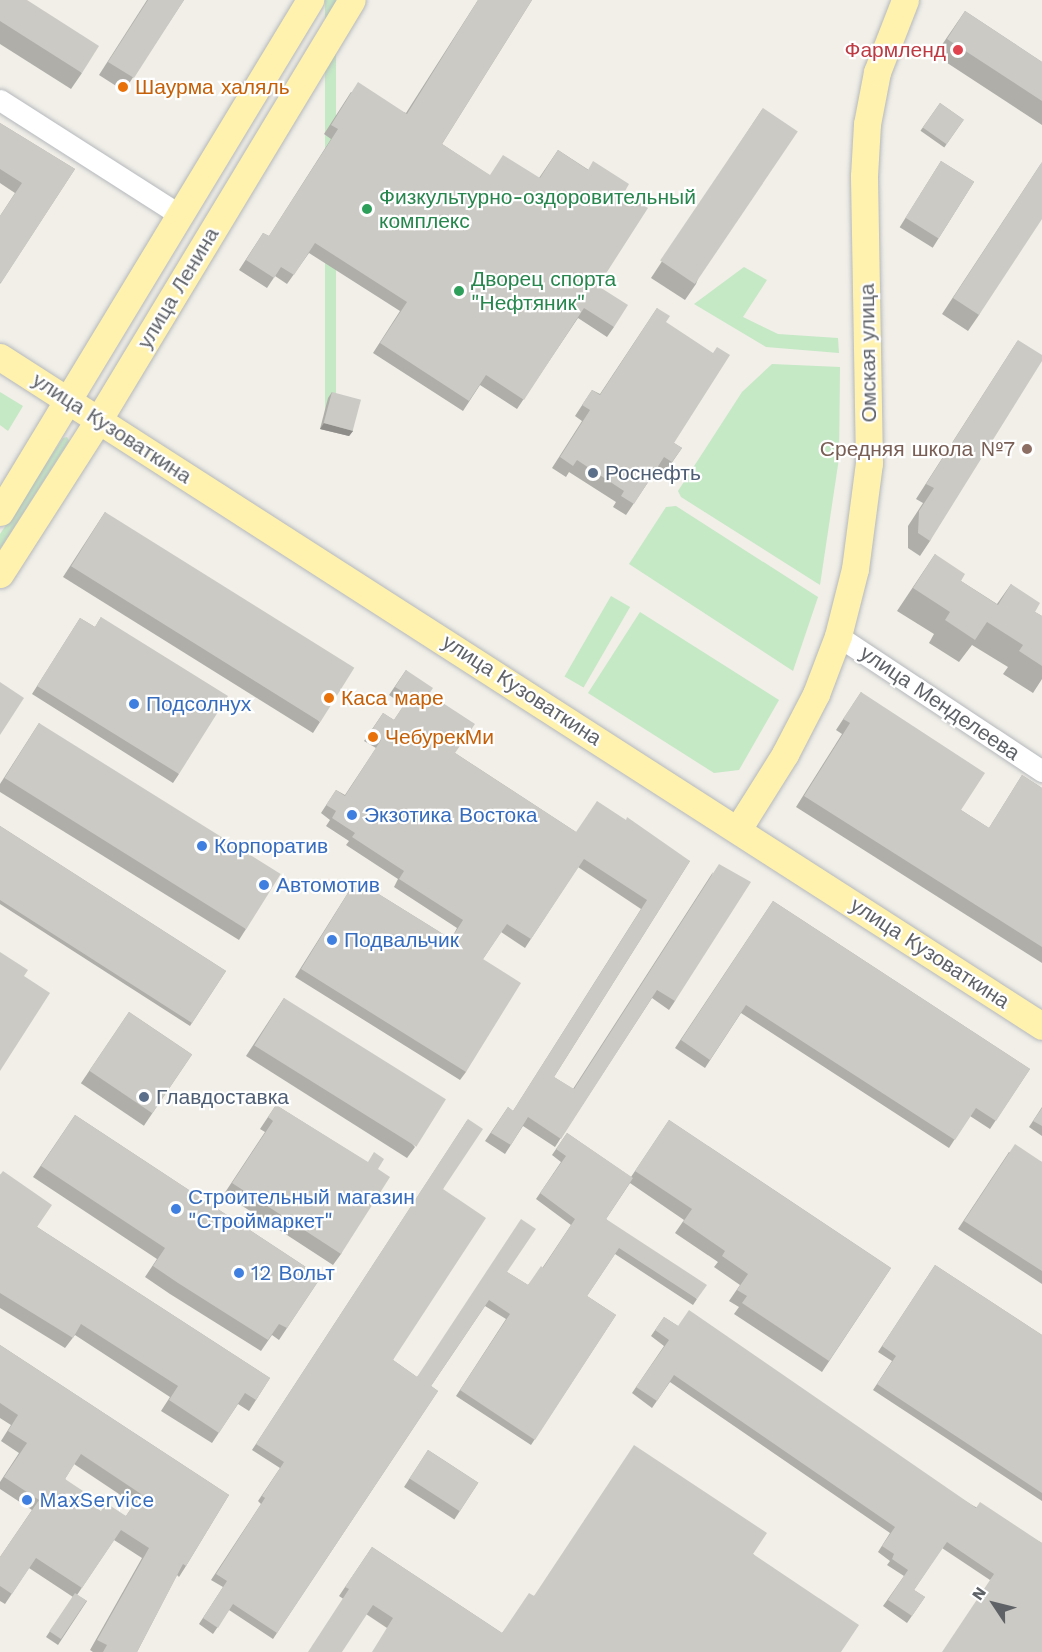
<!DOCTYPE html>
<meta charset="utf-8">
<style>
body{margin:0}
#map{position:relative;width:1042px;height:1652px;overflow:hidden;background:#f1efe8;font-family:"Work Sans",sans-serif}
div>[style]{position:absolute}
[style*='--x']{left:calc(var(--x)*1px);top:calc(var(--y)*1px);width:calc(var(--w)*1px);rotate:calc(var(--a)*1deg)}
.green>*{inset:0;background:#c5e8c5;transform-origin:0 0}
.roads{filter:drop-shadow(0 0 2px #b5b8bc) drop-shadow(0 0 2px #b5b8bc)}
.minor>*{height:21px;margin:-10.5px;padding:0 10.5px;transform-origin:10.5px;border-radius:10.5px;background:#fff}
.major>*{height:27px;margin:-13.5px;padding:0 13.5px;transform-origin:13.5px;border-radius:13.5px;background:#fff2af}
.wall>*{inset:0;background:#afaea9;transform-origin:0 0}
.shaded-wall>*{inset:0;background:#8f8d8a}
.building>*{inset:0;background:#cccac5;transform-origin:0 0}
.dots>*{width:16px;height:16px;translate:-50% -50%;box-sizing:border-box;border:3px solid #fff;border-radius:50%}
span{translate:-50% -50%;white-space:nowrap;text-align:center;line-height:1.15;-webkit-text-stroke:4.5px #fff;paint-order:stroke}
.health-label{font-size:21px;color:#be3a42}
.right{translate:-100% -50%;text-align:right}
.food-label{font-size:21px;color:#c56008}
.left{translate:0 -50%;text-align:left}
.leisure-label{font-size:21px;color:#27864d}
.street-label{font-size:21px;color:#5f6368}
.education-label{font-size:21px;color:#785e54}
.service-label{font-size:21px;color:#4e5e75}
.shop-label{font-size:21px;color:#366cbe}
.north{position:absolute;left:964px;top:1574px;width:60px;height:60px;-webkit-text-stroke:4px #fff;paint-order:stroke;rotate:305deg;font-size:16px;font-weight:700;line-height:24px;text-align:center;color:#5f6368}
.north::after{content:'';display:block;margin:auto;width:21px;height:27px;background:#5f6368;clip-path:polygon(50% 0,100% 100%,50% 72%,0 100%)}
</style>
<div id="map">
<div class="green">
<i style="left:325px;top:0;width:11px;height:429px"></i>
<i style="clip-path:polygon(744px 267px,767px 280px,743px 317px,778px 334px,838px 338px,839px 353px,766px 347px,694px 304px)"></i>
<i style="clip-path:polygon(772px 364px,840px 367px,839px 458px,820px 585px,681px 497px,678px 491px,742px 392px)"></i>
<i style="clip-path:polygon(0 392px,23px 406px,8px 431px,0 425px)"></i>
<i style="clip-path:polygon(67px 437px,69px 441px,0 549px,0 534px,63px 438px)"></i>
<i style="clip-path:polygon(676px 506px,818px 597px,793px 671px,629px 564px,666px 507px)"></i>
<i style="left:611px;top:596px;width:22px;height:93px;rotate:30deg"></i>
<i style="clip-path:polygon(640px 612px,779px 700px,739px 770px,714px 773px,588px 693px)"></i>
</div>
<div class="roads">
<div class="minor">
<i style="--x:0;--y:100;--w:214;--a:32.6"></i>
<i style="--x:838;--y:636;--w:245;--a:33.5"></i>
</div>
<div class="major">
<i style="--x:0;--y:357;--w:1238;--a:32.7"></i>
<i style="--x:0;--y:512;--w:599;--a:-58.81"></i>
<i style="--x:0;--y:574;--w:184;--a:-57.4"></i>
<i style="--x:99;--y:419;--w:489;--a:-58.9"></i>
<i style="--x:738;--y:829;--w:89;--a:-57.9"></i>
<i style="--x:785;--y:754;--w:68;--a:-62.7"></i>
<i style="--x:816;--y:694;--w:62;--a:-69.2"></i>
<i style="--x:838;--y:636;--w:69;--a:-75.8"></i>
<i style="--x:855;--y:569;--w:107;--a:-82.5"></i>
<i style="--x:869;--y:463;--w:287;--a:-91"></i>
<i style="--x:864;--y:176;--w:52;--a:-86.7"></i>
<i style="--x:867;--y:124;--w:53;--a:-79.1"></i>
<i style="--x:877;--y:72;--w:77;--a:-68.7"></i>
</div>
</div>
<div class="wall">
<i style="clip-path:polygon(0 0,82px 73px,71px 89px,0 44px)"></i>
<i style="clip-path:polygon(147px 0,184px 0,124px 91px,99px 75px)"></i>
<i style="clip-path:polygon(478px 0,532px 0,442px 144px,489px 175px,539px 178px,558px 150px,624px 193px,598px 286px,614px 327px,607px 337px,578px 318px,517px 409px,480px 385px,463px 411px,373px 353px,400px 311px,309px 253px,287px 284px,275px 276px,267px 288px,239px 270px,263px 233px,269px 236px,331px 139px,324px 134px,351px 92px,406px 113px)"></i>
<i style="clip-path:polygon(965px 11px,1042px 62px,1042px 125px,935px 55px)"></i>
<i style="left:940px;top:103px;width:29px;height:34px;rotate:35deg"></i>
<i style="clip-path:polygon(763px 108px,696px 284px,685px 300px,651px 278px)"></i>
<i style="clip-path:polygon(0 123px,75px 169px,0 284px,0 216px,15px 193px,0 183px)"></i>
<i style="left:941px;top:161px;width:39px;height:78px;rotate:32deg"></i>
<i style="clip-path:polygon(1042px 162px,979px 315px,968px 331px,942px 314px)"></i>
<i style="clip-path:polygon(657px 308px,666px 322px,674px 443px,682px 448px,664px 474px,657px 469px,626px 515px,613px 507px,616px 502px,569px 472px,566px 477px,552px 468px,582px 421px,575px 416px,592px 390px,600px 394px)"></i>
<i style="clip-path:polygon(1018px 340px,930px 541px,920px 556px,908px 548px,908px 526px,923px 503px,916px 499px)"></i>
<i style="clip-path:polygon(332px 392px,353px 431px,349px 436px,320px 429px,328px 398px)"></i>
<i style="clip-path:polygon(105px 512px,320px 722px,313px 733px,63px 577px)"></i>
<i style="clip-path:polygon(935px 554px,961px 581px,997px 604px,1011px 584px,1035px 612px,1042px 616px,1042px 679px,1033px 693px,1003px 674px,1008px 667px,972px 645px,959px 662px,929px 643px,934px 634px,897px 611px)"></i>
<i style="clip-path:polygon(101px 617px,179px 774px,173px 783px,32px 694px,80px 618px,95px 627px)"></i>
<i style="clip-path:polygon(406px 670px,429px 694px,455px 753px,576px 832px,690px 861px,554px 1077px,573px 1089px,713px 872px,675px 1001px,669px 1010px,652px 998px,555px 1147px,523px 1126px,505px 1154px,485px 1141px,508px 1107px,513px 1111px,641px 909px,578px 867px,525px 948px,501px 932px,483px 959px,466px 1072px,460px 1080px,295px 977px,356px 880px,451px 939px,457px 928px,394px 887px,398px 879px,346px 845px,349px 841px,326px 826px,330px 820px,321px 813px,336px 790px,345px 795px,376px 748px,364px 741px,383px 713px,394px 720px,404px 705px,389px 695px)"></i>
<i style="clip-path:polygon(861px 692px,961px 810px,989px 828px,1022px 775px,1042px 788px,1042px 963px,796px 807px,842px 734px,836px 730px)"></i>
<i style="clip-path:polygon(39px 723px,246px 929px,239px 940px,0 792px,0 784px)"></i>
<i style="clip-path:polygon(0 826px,226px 971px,190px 1026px,0 904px)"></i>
<i style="clip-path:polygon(773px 901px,1030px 1069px,990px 1129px,970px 1116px,949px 1148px,741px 1013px,705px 1068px,675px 1048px)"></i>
<i style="clip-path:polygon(284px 998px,415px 1147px,407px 1158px,246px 1056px)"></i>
<i style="left:129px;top:1012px;width:76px;height:86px;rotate:34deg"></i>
<i style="clip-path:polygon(276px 1105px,378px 1169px,341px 1254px,333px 1265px,224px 1194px,265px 1132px,260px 1129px)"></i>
<i style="clip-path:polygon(1042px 1107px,1042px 1136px,1029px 1127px)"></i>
<i style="clip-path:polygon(75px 1115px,321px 1277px,279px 1340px,272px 1335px,261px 1351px,170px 1294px,145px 1277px,157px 1259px,33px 1177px)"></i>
<i style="clip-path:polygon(468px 1119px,443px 1189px,393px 1360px,417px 1377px,507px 1272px,528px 1285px,543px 1267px,571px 1225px,536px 1199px,561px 1162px,552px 1155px,567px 1133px,631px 1177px,669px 1120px,891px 1268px,822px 1372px,734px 1314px,739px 1307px,729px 1301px,740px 1285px,714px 1267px,718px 1262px,675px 1233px,684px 1220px,630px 1183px,606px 1219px,697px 1299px,693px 1305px,615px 1254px,587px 1296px,616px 1315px,531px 1445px,456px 1396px,506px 1319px,485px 1306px,431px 1386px,438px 1391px,273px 1639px,229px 1610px,213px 1634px,199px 1624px,223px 1587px,211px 1580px,261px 1504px,258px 1501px,280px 1468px,252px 1450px)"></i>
<i style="clip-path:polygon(1009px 1152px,1042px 1162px,1042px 1284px,958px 1229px)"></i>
<i style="clip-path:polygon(0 1174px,37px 1227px,270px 1378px,249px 1411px,238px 1404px,212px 1443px,161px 1411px,170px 1397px,75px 1335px,65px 1348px,0 1308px)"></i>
<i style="clip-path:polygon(935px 1265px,1042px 1335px,1042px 1501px,873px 1390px,892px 1361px,878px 1352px)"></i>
<i style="clip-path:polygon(664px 1317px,678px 1326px,972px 1505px,1042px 1543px,990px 1580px,942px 1548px,914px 1590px,925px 1597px,907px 1623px,883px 1606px,904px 1576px,887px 1565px,890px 1561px,878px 1552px,890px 1533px,670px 1382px,652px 1408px,632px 1393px,664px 1346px,651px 1336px)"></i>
<i style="clip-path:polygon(evenodd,0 1345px,229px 1495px,186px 1566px,179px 1577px,177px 1575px,137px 1652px,93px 1652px,90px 1650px,142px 1558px,114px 1540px,77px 1595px,87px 1601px,58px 1645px,46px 1637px,73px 1597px,29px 1568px,5px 1604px,0 1601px,0 1557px,32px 1510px,0 1489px,0 1482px,19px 1453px,1px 1441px,11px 1425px,0 1418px,0 1345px,74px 1464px,134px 1504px,126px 1516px,100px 1511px,80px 1497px,65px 1479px,74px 1464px)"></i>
<i style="left:428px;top:1450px;width:60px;height:44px;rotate:33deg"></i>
<i style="clip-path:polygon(372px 1547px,502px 1633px,533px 1596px,753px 1554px,841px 1652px,387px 1628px,339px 1596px)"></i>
</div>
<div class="shaded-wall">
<i style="clip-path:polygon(324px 423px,353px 431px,349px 436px,320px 429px)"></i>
</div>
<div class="building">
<i style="clip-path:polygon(0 0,27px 0,99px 46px,82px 73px,0 21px)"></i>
<i style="clip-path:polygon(148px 0,184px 0,134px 78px,108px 62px)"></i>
<i style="clip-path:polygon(478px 0,532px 0,442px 144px,490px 175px,503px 155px,540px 178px,558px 150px,588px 170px,593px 161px,629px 184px,624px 193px,648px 208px,598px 286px,628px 305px,614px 327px,584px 308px,524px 400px,486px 375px,469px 401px,380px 343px,407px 302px,315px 243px,294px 275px,281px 267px,274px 278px,246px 260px,263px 233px,269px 236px,338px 129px,331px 125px,358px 82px,407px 114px)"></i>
<i style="clip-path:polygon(965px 11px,1042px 62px,1042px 101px,947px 39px)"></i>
<i style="left:940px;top:103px;width:29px;height:30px;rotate:35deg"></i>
<i style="left:763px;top:108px;width:42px;height:184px;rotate:34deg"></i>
<i style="clip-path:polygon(0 123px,75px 169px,1px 283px,0 282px,0 216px,22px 183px,0 169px)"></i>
<i style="left:941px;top:161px;width:39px;height:67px;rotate:32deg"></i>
<i style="clip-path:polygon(1042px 162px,1042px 219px,979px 315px,953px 298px)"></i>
<i style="clip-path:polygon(657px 308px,670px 316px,666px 322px,713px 353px,717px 347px,730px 355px,674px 443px,682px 448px,672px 462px,664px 457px,634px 504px,621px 496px,624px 491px,577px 460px,573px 466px,560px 457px,590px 410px,582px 405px,592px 390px,600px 395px)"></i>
<i style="clip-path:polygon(1018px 340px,1042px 355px,1042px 361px,930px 541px,918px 533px,919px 511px,934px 488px,926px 484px)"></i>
<i style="left:332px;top:392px;width:30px;height:32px;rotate:15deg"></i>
<i style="left:105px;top:512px;width:294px;height:64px;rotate:32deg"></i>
<i style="clip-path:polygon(935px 554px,965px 574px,961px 581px,998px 605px,1011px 584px,1040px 603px,1035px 612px,1042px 616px,1042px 666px,1019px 651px,1023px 645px,987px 622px,975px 640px,945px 620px,950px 612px,913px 588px)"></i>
<i style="clip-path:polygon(101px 617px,228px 696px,179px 774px,37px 686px,80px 618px,95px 627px)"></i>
<i style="clip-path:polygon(406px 670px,433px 688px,429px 694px,475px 724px,455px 753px,576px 832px,597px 801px,626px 820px,627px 817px,690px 861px,554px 1077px,574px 1089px,719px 864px,751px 882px,675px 1001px,657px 990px,561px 1139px,528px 1117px,511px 1145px,491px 1133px,508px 1107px,513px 1111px,647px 900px,584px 859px,531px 939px,507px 924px,483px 959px,521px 983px,466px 1072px,301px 969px,356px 880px,451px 939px,463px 920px,399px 879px,404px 871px,352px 837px,355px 833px,332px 818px,336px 811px,326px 805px,336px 790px,345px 796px,381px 740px,370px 733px,383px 713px,394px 720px,410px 696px,395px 687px)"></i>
<i style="clip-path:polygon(0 682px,24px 698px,0 735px)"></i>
<i style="clip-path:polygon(861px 692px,985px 773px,961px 810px,989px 828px,1022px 775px,1042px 788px,1042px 947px,804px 796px,850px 723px,843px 719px)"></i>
<i style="left:39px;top:723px;width:285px;height:65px;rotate:32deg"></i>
<i style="clip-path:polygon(0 826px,226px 971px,192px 1023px,0 900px)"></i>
<i style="clip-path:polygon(773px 901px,1030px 1069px,996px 1121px,976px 1108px,955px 1140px,746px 1005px,710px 1060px,681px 1040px)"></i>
<i style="clip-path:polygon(0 952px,28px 970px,24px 976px,50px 993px,0 1071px)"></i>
<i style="left:284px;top:998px;width:191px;height:56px;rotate:32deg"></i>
<i style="left:129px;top:1012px;width:76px;height:71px;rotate:34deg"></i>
<i style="clip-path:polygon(276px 1105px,368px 1162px,374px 1152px,384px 1159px,378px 1169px,390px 1177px,341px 1254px,232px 1183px,273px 1121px,268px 1117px)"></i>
<i style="clip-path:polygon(1042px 1108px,1042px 1126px,1033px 1121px)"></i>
<i style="clip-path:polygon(75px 1115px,321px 1277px,287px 1328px,279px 1324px,268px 1340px,178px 1283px,153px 1266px,165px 1248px,41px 1166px)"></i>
<i style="clip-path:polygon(468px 1119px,483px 1129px,443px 1189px,486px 1218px,393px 1360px,417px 1377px,521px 1219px,536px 1229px,507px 1272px,528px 1285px,541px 1266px,543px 1268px,575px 1219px,540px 1193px,566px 1156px,556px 1149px,567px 1133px,633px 1178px,606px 1219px,707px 1285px,697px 1299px,619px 1248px,587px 1296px,616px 1315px,535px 1440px,460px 1390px,510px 1314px,489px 1300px,431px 1386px,438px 1391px,277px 1633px,233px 1604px,218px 1628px,203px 1618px,227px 1581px,216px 1574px,265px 1498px,262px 1496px,284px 1462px,256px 1444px)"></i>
<i style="clip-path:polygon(669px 1120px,891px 1268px,829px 1361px,742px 1303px,747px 1296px,737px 1290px,748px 1274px,722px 1256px,725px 1251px,683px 1222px,692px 1209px,635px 1171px)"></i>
<i style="clip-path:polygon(1015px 1144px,1042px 1162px,1042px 1271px,964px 1221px)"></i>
<i style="clip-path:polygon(3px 1171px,52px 1205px,37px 1227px,270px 1378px,256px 1400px,245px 1393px,219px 1433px,169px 1400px,178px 1386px,81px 1324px,73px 1338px,0 1293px,0 1175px)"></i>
<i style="clip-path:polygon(935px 1265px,1042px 1335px,1042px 1493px,877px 1384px,896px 1356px,882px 1346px)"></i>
<i style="clip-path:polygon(689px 1310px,972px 1505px,976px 1508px,980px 1502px,1042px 1543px,1042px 1652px,942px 1652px,994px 1574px,947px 1542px,914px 1590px,925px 1597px,912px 1616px,888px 1600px,908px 1570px,892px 1559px,894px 1554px,882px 1546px,895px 1527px,674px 1375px,657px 1401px,636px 1387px,669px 1340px,655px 1330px,664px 1317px,678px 1326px)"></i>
<i style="clip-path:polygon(evenodd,0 1345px,229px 1495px,186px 1566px,183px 1564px,137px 1652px,103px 1652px,107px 1645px,97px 1640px,149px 1548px,121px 1530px,82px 1588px,36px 1558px,12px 1594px,0 1586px,0 1557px,39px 1500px,4px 1477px,27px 1443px,8px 1431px,18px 1415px,0 1403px,0 1345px,81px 1454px,141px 1494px,126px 1516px,106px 1503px,101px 1511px,80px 1497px,83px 1491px,65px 1479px,81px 1454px)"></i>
<i style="clip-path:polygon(634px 1445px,767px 1533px,753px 1554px,859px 1625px,841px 1652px,372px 1652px,393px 1618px,373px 1605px,342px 1652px,308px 1652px,349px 1589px,345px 1587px,372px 1547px,502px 1633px,529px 1593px,534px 1596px)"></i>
<i style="left:428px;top:1450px;width:60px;height:34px;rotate:33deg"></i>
<i style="left:75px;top:1593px;width:14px;height:46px;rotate:34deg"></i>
</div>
<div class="dots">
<i style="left:958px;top:50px;background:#e0444e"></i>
<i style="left:123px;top:87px;background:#e8710a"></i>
<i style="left:367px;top:209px;background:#2e9e5b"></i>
<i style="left:459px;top:291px;background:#2e9e5b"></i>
<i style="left:1027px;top:449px;background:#8d6e63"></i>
<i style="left:593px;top:473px;background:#5c6f8a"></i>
<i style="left:329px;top:698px;background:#e8710a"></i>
<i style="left:134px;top:704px;background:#3f7fe0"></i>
<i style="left:373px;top:737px;background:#e8710a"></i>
<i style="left:352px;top:815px;background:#3f7fe0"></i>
<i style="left:202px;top:846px;background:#3f7fe0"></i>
<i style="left:264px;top:885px;background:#3f7fe0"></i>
<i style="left:332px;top:940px;background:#3f7fe0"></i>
<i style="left:144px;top:1097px;background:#5c6f8a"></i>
<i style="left:176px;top:1209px;background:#3f7fe0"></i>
<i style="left:239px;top:1273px;background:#3f7fe0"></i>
<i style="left:27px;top:1500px;background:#3f7fe0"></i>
</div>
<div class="health-label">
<span class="right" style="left:946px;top:50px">Фармленд</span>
</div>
<div class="food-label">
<span class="left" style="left:135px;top:87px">Шаурма халяль</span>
<span class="left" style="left:341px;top:698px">Каса маре</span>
<span class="left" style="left:385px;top:737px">ЧебурекМи</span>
</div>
<div class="leisure-label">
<span class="left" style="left:379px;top:209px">Физкультурно-оздоровительный<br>комплекс</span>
<span class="left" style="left:471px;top:291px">Дворец спорта<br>"Нефтяник"</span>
</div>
<div class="street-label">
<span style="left:178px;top:288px;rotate:-59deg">улица Ленина</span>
<span style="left:868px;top:353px;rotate:-91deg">Омская улица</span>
<span style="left:112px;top:428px;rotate:33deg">улица Кузоваткина</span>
<span style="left:522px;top:690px;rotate:33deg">улица Кузоваткина</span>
<span style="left:940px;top:703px;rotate:34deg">улица Менделеева</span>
<span style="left:930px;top:953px;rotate:33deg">улица Кузоваткина</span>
</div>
<div class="education-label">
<span class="right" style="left:1015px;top:449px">Средняя школа №7</span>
</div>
<div class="service-label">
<span class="left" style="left:605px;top:473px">Роснефть</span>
<span class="left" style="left:156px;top:1097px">Главдоставка</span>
</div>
<div class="shop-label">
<span class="left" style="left:146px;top:704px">Подсолнух</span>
<span class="left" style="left:364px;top:815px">Экзотика Востока</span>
<span class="left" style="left:214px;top:846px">Корпоратив</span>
<span class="left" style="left:276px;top:885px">Автомотив</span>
<span class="left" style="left:344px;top:940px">Подвальчик</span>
<span class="left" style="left:188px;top:1209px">Строительный магазин<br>"Строймаркет"</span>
<span class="left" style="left:251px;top:1273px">12 Вольт</span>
<span class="left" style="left:39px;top:1500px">MaxService</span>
</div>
<div class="north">N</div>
</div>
